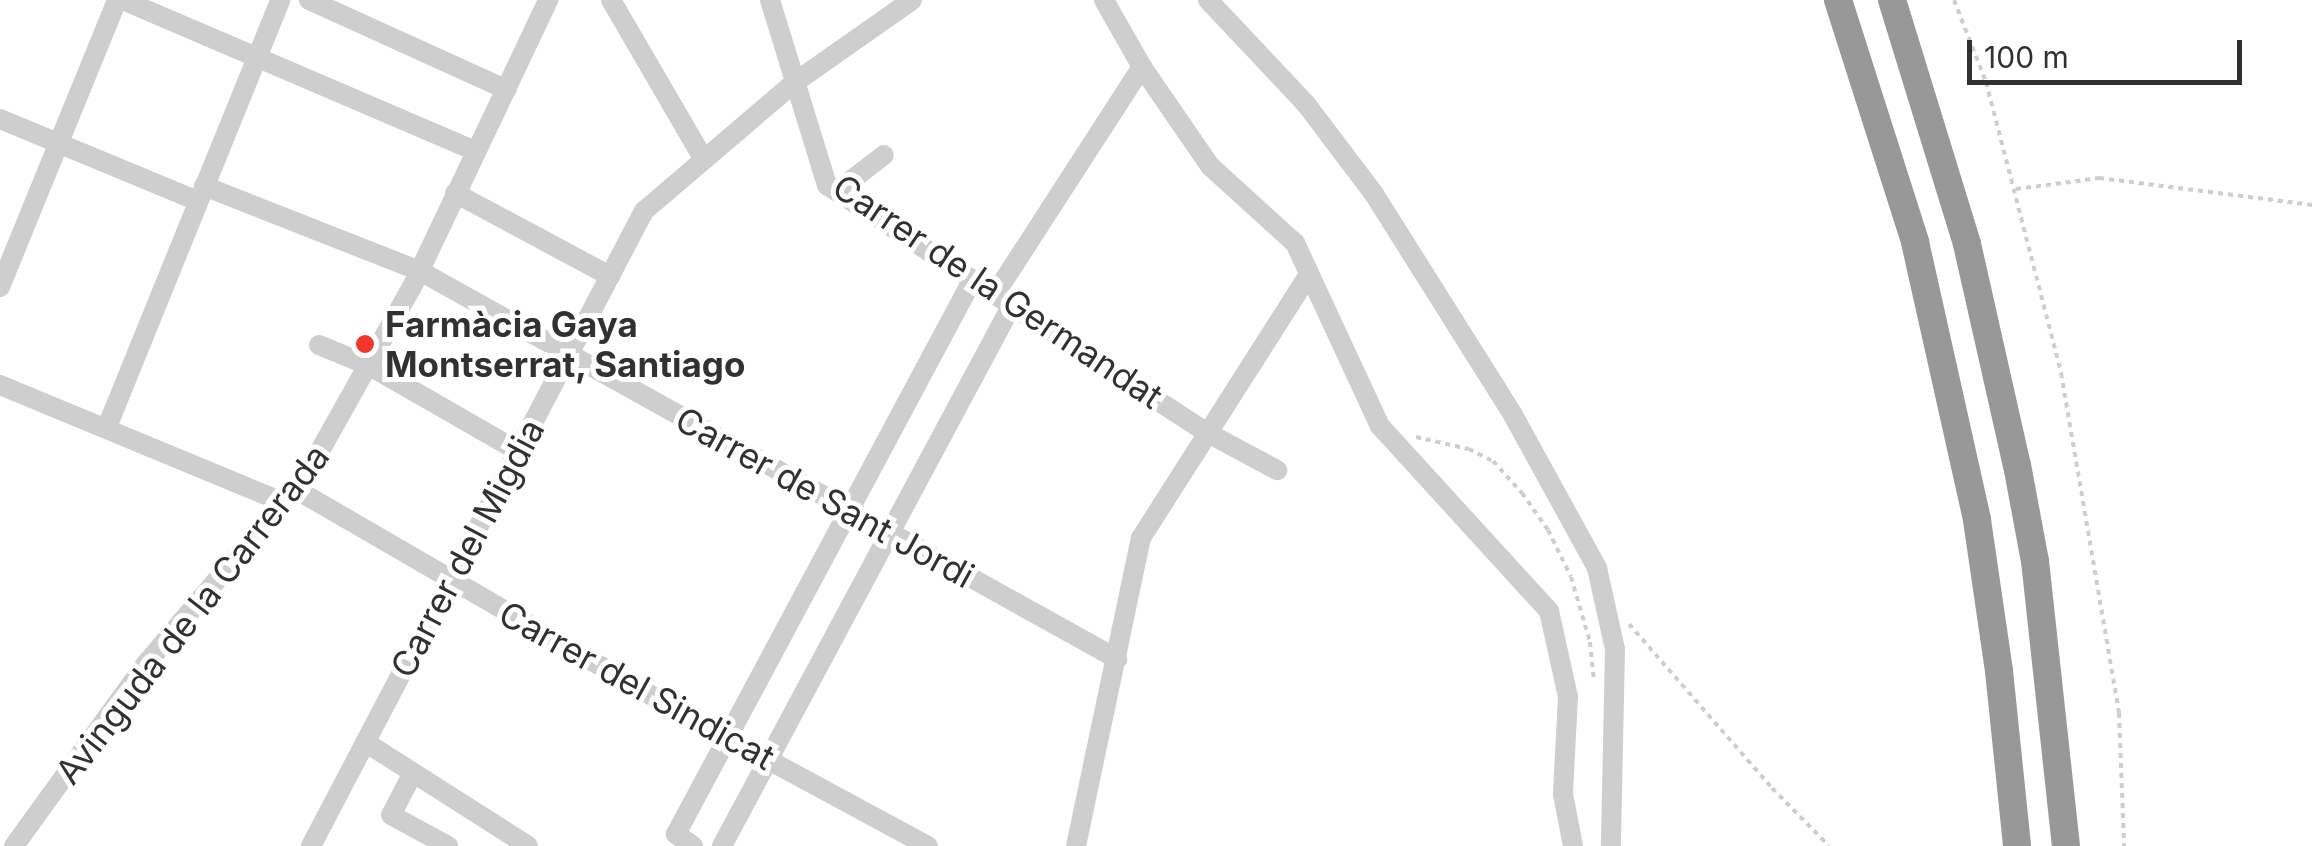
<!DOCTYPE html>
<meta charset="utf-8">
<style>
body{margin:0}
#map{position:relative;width:2312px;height:846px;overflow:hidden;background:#fff;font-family:Inter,sans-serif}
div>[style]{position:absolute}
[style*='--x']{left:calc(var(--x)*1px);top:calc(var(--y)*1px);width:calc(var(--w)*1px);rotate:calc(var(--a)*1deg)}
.path>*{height:4px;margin-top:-2px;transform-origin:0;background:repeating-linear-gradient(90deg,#cecece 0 5px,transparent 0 10px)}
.minor>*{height:20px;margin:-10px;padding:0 10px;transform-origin:10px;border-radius:10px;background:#cecece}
.highway>*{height:28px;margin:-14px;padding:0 14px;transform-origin:14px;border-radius:14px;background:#989898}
.dots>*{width:28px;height:28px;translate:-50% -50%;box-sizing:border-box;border:5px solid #fff;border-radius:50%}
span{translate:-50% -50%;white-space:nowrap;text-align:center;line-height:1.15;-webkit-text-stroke:10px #fff;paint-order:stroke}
.street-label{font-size:35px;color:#313131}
.poi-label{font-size:35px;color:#313131;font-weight:700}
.left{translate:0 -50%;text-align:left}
.scale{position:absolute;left:1967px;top:40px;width:275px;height:45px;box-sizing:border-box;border:5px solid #313131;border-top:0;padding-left:12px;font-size:30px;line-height:35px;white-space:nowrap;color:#313131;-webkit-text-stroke:8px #fff;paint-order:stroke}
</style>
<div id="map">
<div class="path">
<i style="--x:1954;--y:0;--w:88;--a:68.7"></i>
<i style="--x:1986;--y:82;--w:301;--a:75.5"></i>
<i style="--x:2061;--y:373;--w:345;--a:80.3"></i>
<i style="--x:2119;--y:713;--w:133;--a:87.8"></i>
<i style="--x:2016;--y:189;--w:84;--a:-7.5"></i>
<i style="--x:2099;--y:178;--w:215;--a:7.2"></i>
<i style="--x:1416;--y:437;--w:54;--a:12.8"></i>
<i style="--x:1469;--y:449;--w:27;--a:27"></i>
<i style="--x:1493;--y:461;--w:43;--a:47.8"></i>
<i style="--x:1522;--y:493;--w:45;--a:54.9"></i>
<i style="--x:1548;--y:530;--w:52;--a:63.9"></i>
<i style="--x:1571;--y:577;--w:68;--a:73.7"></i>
<i style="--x:1590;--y:642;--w:40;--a:84.3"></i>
<i style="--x:1629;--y:624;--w:218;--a:48.9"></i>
<i style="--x:1772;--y:788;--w:81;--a:45.5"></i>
</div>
<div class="minor">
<i style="--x:123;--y:0;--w:383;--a:23.2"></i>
<i style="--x:309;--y:0;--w:217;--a:24.4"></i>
<i style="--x:611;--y:0;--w:185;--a:59.8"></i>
<i style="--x:770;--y:0;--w:194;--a:72.9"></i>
<i style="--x:827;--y:185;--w:452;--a:33.1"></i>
<i style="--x:1206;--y:432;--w:81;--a:28.2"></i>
<i style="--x:1104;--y:0;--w:77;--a:60.4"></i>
<i style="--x:1142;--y:67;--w:120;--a:55.5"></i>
<i style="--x:1210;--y:166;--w:115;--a:42.2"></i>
<i style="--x:1295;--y:243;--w:202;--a:65.1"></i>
<i style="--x:1380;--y:426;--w:251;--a:47.6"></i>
<i style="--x:1549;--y:611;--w:88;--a:77.5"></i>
<i style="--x:1568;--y:697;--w:97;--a:93"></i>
<i style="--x:1563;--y:794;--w:53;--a:79.1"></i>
<i style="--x:1208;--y:0;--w:143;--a:46.7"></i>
<i style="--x:1306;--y:104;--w:113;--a:52.9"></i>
<i style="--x:1374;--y:194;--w:261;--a:57.8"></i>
<i style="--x:1513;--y:415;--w:175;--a:61.2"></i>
<i style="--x:1597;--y:568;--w:83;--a:77.5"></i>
<i style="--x:1615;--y:649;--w:197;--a:91.2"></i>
<i style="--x:0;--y:119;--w:214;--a:22.5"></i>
<i style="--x:204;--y:186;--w:232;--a:21.5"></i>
<i style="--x:420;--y:271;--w:798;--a:29.1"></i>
<i style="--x:837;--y:191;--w:59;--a:-37.5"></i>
<i style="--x:455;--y:193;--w:176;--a:28.2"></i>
<i style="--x:0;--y:287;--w:310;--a:-67.8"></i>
<i style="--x:995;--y:294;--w:270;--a:-57.1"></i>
<i style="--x:319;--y:345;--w:55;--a:22.4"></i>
<i style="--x:370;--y:366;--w:171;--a:29.9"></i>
<i style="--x:0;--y:385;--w:305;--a:22.5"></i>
<i style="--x:107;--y:427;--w:461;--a:-67.9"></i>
<i style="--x:297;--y:490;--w:440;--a:30.1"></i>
<i style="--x:678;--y:711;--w:284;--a:28.4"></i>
<i style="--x:365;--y:742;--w:193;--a:32.5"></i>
<i style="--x:413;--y:773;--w:47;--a:117.6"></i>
<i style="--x:391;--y:815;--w:65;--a:28.5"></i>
<i style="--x:14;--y:846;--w:223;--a:-54.1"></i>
<i style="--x:145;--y:665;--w:253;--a:-49.8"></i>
<i style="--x:308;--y:472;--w:212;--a:-60.7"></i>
<i style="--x:412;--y:287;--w:318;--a:-64.6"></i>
<i style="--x:311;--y:846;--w:717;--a:-62.33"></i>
<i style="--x:644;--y:211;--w:197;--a:-40.5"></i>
<i style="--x:794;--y:83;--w:144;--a:-35.1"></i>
<i style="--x:693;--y:846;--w:21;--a:-145"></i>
<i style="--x:676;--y:834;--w:629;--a:-61.85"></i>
<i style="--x:722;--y:846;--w:614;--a:-61.81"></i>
<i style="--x:1076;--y:846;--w:315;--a:-78.1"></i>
<i style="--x:1141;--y:538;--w:313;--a:-57.5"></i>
</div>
<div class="highway">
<i style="--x:1838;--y:0;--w:254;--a:72.3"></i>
<i style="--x:1915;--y:242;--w:285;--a:77.4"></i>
<i style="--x:1977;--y:520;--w:153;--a:81.7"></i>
<i style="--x:1999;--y:671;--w:176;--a:84.1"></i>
<i style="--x:1892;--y:0;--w:255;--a:72.9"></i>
<i style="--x:1967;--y:244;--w:227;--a:77.3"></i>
<i style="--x:2017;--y:465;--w:98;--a:79.4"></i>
<i style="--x:2035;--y:561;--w:287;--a:83.8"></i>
</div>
<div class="dots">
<i style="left:365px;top:344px;background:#f2362a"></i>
</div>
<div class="street-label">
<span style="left:998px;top:291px;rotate:34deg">Carrer de la Germandat</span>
<span style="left:825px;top:497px;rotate:29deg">Carrer de Sant Jordi</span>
<span style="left:467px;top:548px;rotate:-62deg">Carrer del Migdia</span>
<span style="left:192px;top:614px;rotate:-52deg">Avinguda de la Carrerada</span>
<span style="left:637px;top:685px;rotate:29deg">Carrer del Sindicat</span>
</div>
<div class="poi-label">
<span class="left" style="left:385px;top:344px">Farmàcia Gaya<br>Montserrat, Santiago</span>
</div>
<div class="scale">100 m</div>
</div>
